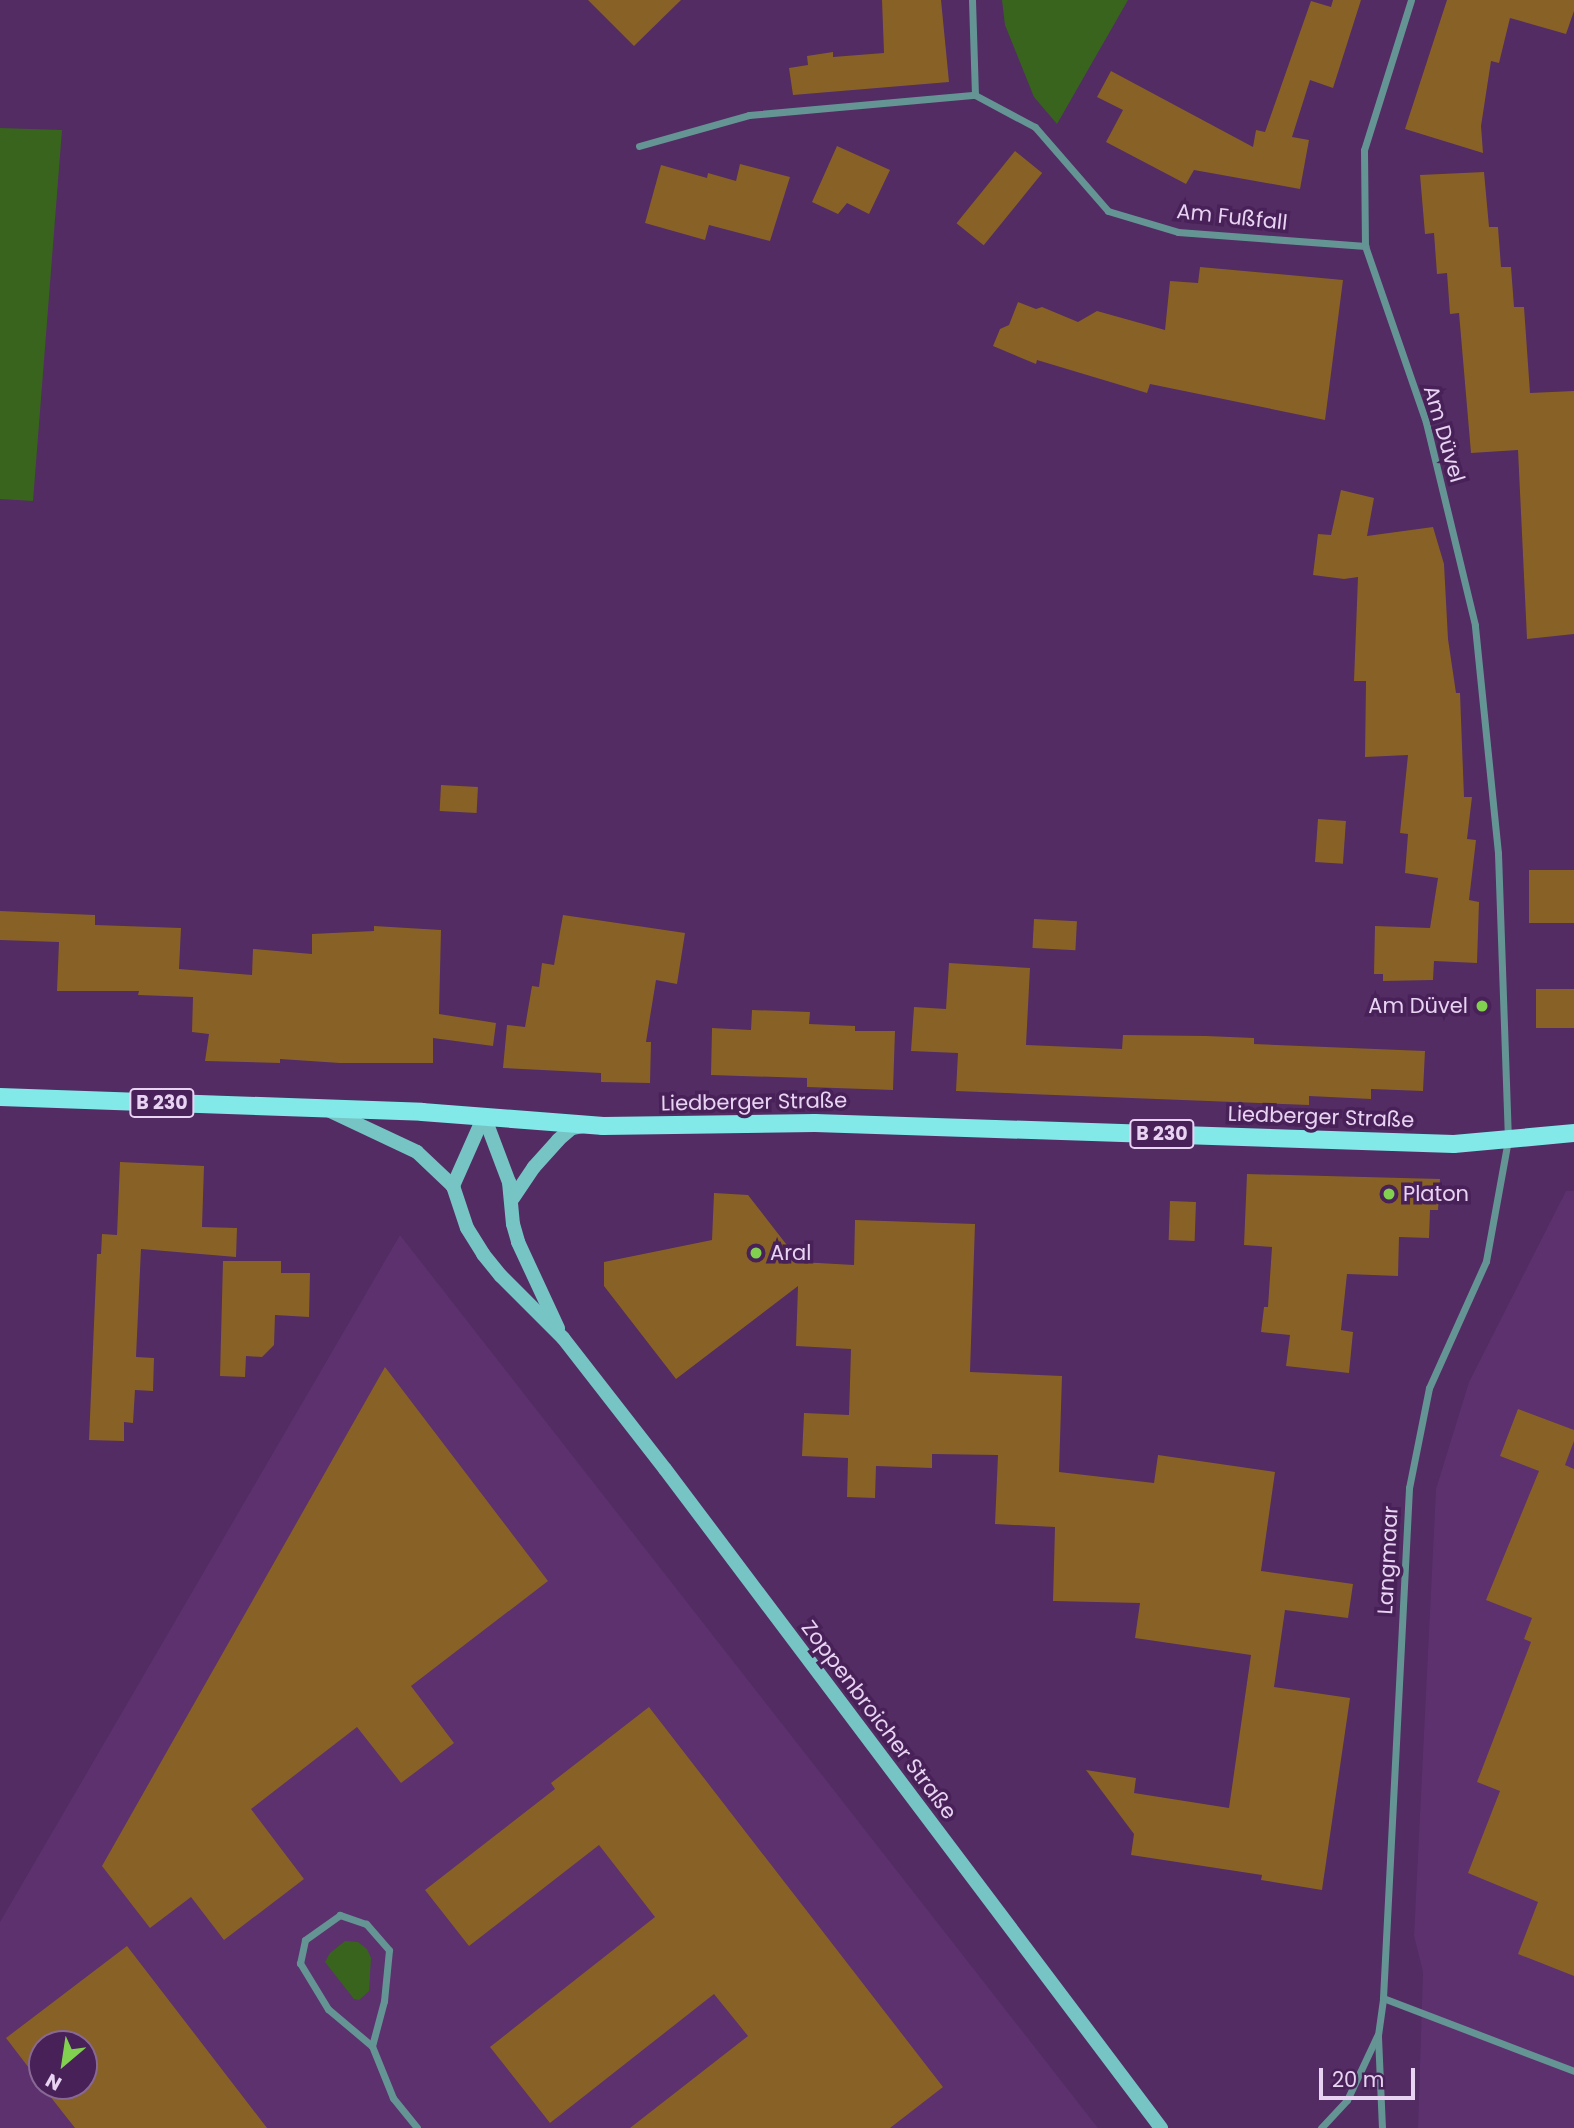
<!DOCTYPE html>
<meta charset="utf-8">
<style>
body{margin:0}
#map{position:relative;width:1574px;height:2128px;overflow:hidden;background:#522c62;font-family:Poppins,sans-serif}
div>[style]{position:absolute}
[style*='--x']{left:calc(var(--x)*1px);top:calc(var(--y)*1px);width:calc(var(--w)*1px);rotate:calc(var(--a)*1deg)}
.built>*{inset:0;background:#5c316e}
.green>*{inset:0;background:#39641e}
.building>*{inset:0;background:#886126;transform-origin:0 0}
.minor>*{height:7px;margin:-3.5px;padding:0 3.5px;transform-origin:3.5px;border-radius:3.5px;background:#659494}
.secondary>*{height:14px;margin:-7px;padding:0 7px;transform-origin:7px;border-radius:7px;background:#76c4c3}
.primary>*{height:18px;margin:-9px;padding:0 9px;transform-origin:9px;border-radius:9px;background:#82e8e8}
.dots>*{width:19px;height:19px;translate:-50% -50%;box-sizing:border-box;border:4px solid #472157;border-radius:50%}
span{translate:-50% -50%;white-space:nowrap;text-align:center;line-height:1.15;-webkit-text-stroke:7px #472157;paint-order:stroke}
.shield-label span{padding:2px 5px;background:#472157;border:2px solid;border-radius:5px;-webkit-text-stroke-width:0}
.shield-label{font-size:19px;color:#e9d3f3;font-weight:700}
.street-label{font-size:21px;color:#e9d3f3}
.poi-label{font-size:21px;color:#e9d3f3}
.right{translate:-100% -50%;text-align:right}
.left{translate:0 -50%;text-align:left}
.north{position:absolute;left:28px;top:2030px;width:70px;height:70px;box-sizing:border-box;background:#472157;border:2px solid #886895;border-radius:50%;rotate:209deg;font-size:19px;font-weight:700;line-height:28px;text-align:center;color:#e9d3f3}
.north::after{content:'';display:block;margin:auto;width:24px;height:32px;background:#81d050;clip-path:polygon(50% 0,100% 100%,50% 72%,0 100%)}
.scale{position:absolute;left:1319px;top:2068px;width:96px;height:32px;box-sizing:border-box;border:4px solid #e9d3f3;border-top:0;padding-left:9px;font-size:21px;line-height:24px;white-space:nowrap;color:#e9d3f3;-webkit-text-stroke:5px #472157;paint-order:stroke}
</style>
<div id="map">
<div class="built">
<i style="clip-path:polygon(1566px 1191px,1574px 1191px,1574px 2128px,1418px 2128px,1423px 1972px,1414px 1936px,1436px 1489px,1469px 1382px)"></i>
<i style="clip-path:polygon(evenodd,400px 1235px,1098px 2128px,0 2128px,0 1922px,400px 1235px,42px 2044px,84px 2044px,84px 2086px,42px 2086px,42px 2044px)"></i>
</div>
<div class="green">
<i style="clip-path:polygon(1002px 0,1128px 0,1057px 124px,1034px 97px,1005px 25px)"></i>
<i style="clip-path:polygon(0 128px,62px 130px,33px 501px,0 499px)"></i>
<i style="clip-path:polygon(345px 1941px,358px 1942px,367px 1949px,371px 1958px,369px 1991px,359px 2000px,354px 1999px,325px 1962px,330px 1953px)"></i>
</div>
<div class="building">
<i style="clip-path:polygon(588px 0,681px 0,634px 46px)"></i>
<i style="clip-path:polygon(882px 0,941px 0,949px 82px,793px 95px,789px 68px,808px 65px,807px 56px,833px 52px,833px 57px,884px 53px)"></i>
<i style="clip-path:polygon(1333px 0,1361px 0,1333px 88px,1310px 80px,1292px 137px,1309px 140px,1300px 189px,1194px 170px,1186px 184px,1106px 142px,1123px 110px,1097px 97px,1111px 71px,1253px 147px,1256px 130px,1265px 132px,1311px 1px,1331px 7px)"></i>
<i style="clip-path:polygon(1447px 0,1574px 0,1574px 11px,1566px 34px,1510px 18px,1499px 63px,1491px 61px,1481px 126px,1483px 153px,1405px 129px)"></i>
<i style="clip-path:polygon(837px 146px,890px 170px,869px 214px,847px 203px,838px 214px,812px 202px)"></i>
<i style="left:1015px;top:151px;width:35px;height:93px;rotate:39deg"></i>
<i style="clip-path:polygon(740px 164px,790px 177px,770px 241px,709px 225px,705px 240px,645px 223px,661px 165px,707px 178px,708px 173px,736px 181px)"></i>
<i style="clip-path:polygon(1484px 172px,1489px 227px,1498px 227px,1501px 267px,1511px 267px,1514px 307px,1524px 307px,1530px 393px,1574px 391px,1574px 634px,1527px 639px,1518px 450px,1471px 453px,1459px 313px,1450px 314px,1447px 273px,1437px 274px,1434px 233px,1425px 234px,1420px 175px)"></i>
<i style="clip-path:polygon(1200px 267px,1343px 280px,1325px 420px,1150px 384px,1147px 393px,1037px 360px,1036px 364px,993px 346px,1000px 329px,1009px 325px,1018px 302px,1036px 309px,1042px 307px,1078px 322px,1097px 311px,1165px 330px,1170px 281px,1198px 283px)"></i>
<i style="clip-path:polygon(1341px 490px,1374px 498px,1367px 536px,1433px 527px,1444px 564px,1448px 639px,1456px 693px,1460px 693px,1464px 797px,1472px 797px,1467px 839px,1476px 840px,1469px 900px,1479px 902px,1477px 963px,1434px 961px,1433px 980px,1383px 981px,1383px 974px,1374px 974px,1375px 926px,1430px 928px,1438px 878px,1405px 873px,1408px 834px,1400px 833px,1408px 755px,1365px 757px,1366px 681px,1354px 681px,1358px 577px,1344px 579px,1313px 575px,1318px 534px,1331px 535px)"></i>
<i style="left:441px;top:785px;width:37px;height:26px;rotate:3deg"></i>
<i style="left:1318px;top:819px;width:28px;height:43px;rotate:4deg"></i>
<i style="left:1574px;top:870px;width:53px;height:45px;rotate:90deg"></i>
<i style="clip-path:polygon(0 911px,95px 915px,95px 925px,181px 928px,179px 969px,252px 975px,253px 949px,312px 954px,312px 934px,374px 931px,374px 926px,441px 930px,439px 1014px,496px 1023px,493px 1046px,433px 1038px,433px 1063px,340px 1063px,280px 1059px,280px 1063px,205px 1061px,209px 1034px,192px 1032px,193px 997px,138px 995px,139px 991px,57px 991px,59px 942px,0 940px)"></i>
<i style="clip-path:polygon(563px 915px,685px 933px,677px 984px,656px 980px,646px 1042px,651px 1042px,650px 1083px,601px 1082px,601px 1073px,503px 1068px,507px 1025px,525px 1027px,532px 986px,539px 987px,542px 963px,554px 965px)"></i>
<i style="left:1034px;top:919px;width:43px;height:29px;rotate:3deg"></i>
<i style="clip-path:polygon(949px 963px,1030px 968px,1026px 1045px,1122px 1049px,1123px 1035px,1206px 1036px,1254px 1038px,1254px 1044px,1425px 1051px,1423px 1091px,1371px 1089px,1371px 1099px,1309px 1096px,1309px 1105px,956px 1091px,958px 1053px,911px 1051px,914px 1007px,946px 1009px)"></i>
<i style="left:1574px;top:989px;width:39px;height:38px;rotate:90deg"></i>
<i style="clip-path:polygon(752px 1010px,810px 1012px,809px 1024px,855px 1026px,855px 1031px,895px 1031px,893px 1090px,807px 1087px,807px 1078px,711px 1075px,712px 1028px,751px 1030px)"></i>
<i style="clip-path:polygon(120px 1162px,204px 1166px,202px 1227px,237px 1228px,236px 1257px,141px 1249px,136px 1357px,154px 1358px,153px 1391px,135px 1390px,133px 1423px,124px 1422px,124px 1441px,89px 1440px,97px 1254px,101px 1254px,102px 1234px,117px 1235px)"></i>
<i style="clip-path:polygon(1247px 1174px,1440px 1179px,1438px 1210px,1430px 1210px,1429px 1238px,1399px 1237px,1398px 1276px,1347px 1274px,1341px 1330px,1353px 1332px,1349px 1373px,1286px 1366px,1290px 1335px,1261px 1332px,1264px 1307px,1268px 1307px,1272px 1247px,1244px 1245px)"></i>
<i style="clip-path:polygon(714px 1193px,748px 1195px,800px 1262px,854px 1265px,855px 1220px,975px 1224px,970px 1372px,1062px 1376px,1059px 1472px,1154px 1483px,1158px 1455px,1275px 1472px,1261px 1571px,1353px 1584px,1348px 1618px,1285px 1610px,1274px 1687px,1350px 1698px,1322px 1890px,1261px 1880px,1262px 1875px,1131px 1855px,1134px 1834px,1086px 1770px,1136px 1778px,1134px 1793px,1229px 1808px,1251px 1655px,1135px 1638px,1140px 1603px,1053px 1601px,1055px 1527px,995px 1524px,998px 1455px,932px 1454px,932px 1468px,876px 1466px,875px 1498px,847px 1497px,848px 1458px,802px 1456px,804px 1413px,849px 1415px,851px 1349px,796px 1346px,798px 1286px,676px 1379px,604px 1286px,604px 1262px,712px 1240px)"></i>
<i style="left:1170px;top:1201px;width:26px;height:39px;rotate:2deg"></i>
<i style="clip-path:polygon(223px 1261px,281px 1261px,281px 1273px,310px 1273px,309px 1317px,275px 1315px,274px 1345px,262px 1357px,246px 1356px,245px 1377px,220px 1376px)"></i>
<i style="clip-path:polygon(385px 1367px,548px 1581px,411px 1686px,454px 1743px,401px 1783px,357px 1727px,251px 1809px,304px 1879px,224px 1940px,191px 1897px,150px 1928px,102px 1866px)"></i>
<i style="clip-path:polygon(1518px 1409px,1574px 1430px,1574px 1441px,1565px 1465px,1574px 1469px,1574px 1976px,1518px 1954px,1538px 1902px,1468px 1873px,1500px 1791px,1477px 1782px,1531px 1642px,1524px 1639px,1532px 1618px,1486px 1600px,1539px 1471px,1500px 1456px)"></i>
<i style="clip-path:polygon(649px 1707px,943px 2087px,890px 2128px,630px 2128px,748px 2036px,714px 1994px,550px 2123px,490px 2047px,655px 1917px,599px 1845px,469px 1946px,425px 1890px,555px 1789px,551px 1783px)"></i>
<i style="clip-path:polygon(127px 1946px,267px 2128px,75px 2128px,42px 2086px,84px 2086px,84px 2044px,42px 2044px,42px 2085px,6px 2038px)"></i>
</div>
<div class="minor">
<i style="--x:972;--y:0;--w:95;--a:88.2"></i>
<i style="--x:975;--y:95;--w:68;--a:28.1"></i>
<i style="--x:1035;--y:127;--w:111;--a:49"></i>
<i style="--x:1108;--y:211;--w:73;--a:16.7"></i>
<i style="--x:1178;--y:232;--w:188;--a:4.3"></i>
<i style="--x:639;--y:146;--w:114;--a:-15.7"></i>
<i style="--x:749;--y:115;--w:227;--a:-5.1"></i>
<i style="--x:1383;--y:1998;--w:204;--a:20.9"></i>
<i style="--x:372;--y:2046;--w:47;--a:-75.1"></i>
<i style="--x:384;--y:2001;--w:51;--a:-84.4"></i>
<i style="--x:389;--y:1950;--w:35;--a:-131"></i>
<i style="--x:366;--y:1924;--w:28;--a:-161"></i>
<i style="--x:340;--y:1915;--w:43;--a:144.5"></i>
<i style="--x:305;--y:1940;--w:24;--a:102"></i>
<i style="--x:300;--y:1963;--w:54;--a:58.7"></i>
<i style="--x:328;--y:2009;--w:57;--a:40.1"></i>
<i style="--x:372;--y:2046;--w:56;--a:68"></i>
<i style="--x:393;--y:2098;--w:38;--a:51"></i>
<i style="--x:1321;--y:2128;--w:38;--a:-47"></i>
<i style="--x:1347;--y:2100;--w:71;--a:-64.9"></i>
<i style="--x:1382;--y:2128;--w:93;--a:-92.5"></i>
<i style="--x:1378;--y:2035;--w:37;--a:-82"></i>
<i style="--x:1383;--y:1998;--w:511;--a:-87.08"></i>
<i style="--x:1409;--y:1488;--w:102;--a:-78.7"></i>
<i style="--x:1429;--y:1388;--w:139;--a:-65.8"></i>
<i style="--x:1486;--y:1261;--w:123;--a:-79.7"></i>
<i style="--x:1508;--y:1140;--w:287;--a:-92"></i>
<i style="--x:1498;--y:853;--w:229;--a:-95.8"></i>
<i style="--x:1475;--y:625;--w:209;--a:-103.6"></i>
<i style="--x:1426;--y:422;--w:186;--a:-109.1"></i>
<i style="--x:1365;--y:246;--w:96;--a:-90.6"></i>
<i style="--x:1364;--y:150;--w:157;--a:-72.6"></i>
</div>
<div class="secondary">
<i style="--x:330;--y:1111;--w:96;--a:25.2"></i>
<i style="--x:417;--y:1152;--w:50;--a:43.4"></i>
<i style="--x:484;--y:1116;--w:77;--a:113.9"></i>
<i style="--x:453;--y:1186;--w:44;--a:71.6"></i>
<i style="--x:467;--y:1228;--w:31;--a:58"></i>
<i style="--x:483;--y:1254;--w:28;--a:51"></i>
<i style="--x:501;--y:1276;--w:88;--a:45"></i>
<i style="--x:563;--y:1338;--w:166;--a:52.1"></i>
<i style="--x:665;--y:1469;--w:825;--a:53.03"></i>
<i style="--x:484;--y:1116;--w:71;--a:69.3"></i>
<i style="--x:509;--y:1182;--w:42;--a:84.6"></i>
<i style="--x:513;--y:1224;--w:19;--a:74"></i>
<i style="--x:518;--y:1242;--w:95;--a:65.1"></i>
<i style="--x:513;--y:1198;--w:37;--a:-56"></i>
<i style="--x:534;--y:1167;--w:36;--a:-48"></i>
<i style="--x:558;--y:1140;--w:18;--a:-41"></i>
<i style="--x:572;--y:1128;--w:11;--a:-10"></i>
</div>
<div class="primary">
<i style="--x:0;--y:1097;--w:422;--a:2"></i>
<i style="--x:422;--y:1112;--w:182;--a:4.4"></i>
<i style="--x:603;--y:1126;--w:212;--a:-0.8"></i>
<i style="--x:815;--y:1123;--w:639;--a:1.88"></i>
<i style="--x:1454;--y:1144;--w:121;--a:-5.2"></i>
</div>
<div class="dots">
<i style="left:1482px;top:1006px;background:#81d050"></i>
<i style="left:1389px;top:1194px;background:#81d050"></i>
<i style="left:756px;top:1253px;background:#81d050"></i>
</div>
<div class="shield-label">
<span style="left:162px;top:1103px">B 230</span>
<span style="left:1162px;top:1134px">B 230</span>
</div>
<div class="street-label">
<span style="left:1232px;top:217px;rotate:6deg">Am Fußfall</span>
<span style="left:1444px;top:434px;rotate:74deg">Am Düvel</span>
<span style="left:754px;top:1102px;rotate:-1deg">Liedberger Straße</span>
<span style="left:1321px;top:1117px;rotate:2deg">Liedberger Straße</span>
<span style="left:1388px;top:1560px;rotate:-87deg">Langmaar</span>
<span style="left:879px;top:1720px;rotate:53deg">Zoppenbroicher Straße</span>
</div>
<div class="poi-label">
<span class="right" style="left:1468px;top:1006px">Am Düvel</span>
<span class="left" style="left:1403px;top:1194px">Platon</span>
<span class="left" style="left:770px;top:1253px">Aral</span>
</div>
<div class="north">N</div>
<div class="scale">20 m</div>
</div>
